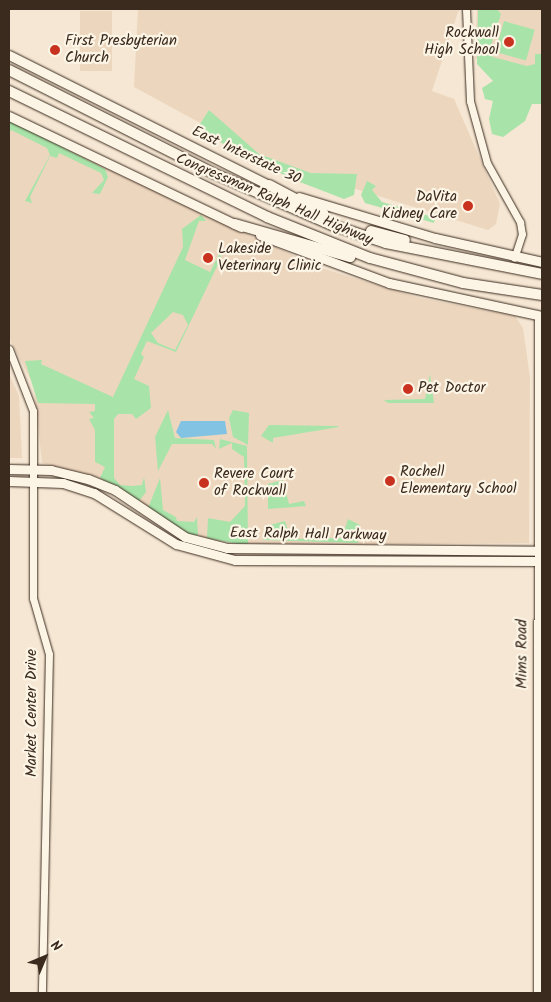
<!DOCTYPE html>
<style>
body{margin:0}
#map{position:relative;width:551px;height:1002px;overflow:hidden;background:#f5e7d3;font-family:Kalam,sans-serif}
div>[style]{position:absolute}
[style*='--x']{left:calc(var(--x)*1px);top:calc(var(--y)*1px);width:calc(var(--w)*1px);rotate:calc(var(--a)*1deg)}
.built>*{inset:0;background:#edd6be;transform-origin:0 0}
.green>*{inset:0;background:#a8e4a9;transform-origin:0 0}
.water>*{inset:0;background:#82c3e3}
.roads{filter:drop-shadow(0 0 1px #3b2a1e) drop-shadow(0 0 1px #3b2a1e)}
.minor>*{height:7px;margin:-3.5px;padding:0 3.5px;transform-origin:3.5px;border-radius:3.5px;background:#fcf5e5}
.major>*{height:9px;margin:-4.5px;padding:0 4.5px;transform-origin:4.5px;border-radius:4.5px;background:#fcf5e5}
.highway>*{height:10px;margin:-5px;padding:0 5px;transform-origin:5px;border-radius:5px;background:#fcf5e5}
.dots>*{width:14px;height:14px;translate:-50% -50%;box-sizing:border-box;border:2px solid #fcf5e5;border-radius:50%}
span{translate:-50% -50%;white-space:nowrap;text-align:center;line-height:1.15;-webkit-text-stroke:4.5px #fcf5e5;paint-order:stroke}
.poi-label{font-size:15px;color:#3b2a1e}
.right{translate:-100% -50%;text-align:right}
.left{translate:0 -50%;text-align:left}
.street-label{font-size:15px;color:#3b2a1e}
.frame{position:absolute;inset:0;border:10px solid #3b2a1e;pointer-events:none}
.north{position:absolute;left:20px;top:932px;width:50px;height:50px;-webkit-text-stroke:4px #fcf5e5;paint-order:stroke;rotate:45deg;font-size:14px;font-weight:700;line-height:20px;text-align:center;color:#3b2a1e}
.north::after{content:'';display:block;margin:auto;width:18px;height:22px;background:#3b2a1e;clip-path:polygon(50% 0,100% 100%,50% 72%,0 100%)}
</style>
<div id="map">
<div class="built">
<i style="clip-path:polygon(138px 9px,459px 9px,432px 91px,454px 99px,500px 204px,496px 224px,488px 230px,320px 178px,252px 151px,134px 87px)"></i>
<i style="clip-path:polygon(477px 9px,542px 9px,542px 73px,475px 58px)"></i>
<i style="left:80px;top:11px;width:32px;height:60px"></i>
<i style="clip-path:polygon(9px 120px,318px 267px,420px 298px,515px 316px,523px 328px,530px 377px,529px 543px,251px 545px,210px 540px,170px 523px,106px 479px,42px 463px,34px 386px,9px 338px)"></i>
<i style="clip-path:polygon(9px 374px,19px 396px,22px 458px,9px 458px)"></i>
</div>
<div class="green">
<i style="clip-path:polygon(478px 9px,497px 9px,501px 14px,489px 52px,493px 57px,527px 66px,535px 64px,535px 54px,542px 54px,542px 112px,541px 104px,532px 104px,525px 121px,503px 137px,492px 134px,489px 119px,493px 101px,485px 99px,482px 88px,493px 81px,477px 64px)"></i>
<i style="left:504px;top:21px;width:32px;height:32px;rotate:16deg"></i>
<i style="clip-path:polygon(209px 110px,259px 154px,311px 173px,357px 174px,354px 195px,344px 199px,292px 179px,204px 134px,200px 124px)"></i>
<i style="clip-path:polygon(9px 120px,105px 169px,108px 177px,100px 194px,92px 193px,104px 180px,101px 173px,59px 153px,57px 158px,50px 156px,30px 197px,32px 203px,25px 201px,50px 155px,47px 148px,11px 130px,9px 133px)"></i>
<i style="clip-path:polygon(367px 181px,376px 186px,372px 190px,382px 202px,433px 217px,436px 213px,434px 223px,365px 203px,361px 195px)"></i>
<i style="clip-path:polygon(evenodd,201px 215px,206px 221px,199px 221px,185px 260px,210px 272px,223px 246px,221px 258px,176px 352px,147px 341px,141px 354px,144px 357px,134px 379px,149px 386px,151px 408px,136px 419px,132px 414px,118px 414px,114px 419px,114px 478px,120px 485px,132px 486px,142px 485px,144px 477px,146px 492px,139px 501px,100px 478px,105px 467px,95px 462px,95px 430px,89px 419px,94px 418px,89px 412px,95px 411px,95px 404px,38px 403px,25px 361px,42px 360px,41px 364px,113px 397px,183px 247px,182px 229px,201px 215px,173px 312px,183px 315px,188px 325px,175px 350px,158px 343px,151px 333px,173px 312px)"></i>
<i style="clip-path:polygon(430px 374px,434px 403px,388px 403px,384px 400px,425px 399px)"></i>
<i style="clip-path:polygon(168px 410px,175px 438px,214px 440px,216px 449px,212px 444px,172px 444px,158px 471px,155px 437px)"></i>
<i style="clip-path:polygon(233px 410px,249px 413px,248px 445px,233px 437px,229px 418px)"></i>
<i style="clip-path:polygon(269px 425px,338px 426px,339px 427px,273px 438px,273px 443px,261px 436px)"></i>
<i style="clip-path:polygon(220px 439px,247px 446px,248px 546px,207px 538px,208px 518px,230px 522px,245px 506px,244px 457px,232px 449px,232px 443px,219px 449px)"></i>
<i style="clip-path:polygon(160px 478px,163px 510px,176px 517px,177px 521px,194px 522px,197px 517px,198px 535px,190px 535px,148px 508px)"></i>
<i style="clip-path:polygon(283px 480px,289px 504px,304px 501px,306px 506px,268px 509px,268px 484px)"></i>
<i style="clip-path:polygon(348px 519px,360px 525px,358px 543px,263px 540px,266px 526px,285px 521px,291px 539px,342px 538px)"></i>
</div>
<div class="water">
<i style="clip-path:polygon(181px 421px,225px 421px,227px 434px,181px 438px,176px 432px)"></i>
</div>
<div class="roads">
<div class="minor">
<i style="--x:466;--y:9;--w:92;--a:87.5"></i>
<i style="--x:470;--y:101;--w:64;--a:74.7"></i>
<i style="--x:487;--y:163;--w:68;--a:60.8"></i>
<i style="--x:520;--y:222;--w:12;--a:81"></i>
<i style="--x:522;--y:234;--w:25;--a:108"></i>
<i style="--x:9;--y:349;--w:66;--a:68.8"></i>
<i style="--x:33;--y:411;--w:187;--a:90"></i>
<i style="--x:33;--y:598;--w:58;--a:74.1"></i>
<i style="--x:49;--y:654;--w:339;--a:91.2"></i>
<i style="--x:537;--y:993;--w:678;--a:-89.92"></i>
</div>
<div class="major">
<i style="--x:9;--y:55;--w:297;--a:26.6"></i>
<i style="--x:9;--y:116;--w:257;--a:25.6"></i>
<i style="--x:299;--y:197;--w:142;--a:16.8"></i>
<i style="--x:435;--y:238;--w:110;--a:12.6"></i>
<i style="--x:260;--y:235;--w:138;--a:20.4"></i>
<i style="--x:389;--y:283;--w:157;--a:12.2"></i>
<i style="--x:9;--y:469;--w:42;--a:1.4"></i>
<i style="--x:51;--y:470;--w:38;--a:14"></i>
<i style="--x:88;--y:479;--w:29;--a:22"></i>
<i style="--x:115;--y:490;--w:84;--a:33.9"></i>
<i style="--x:185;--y:537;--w:43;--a:14.7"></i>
<i style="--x:227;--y:548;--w:315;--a:0.5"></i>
<i style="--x:9;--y:481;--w:54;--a:2.1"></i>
<i style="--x:63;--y:483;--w:33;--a:18"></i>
<i style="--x:94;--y:493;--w:97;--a:31.9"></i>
<i style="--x:176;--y:544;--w:61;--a:15.2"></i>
<i style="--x:235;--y:560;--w:307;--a:0.2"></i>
</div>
<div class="highway">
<i style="--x:9;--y:70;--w:229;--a:26.8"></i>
<i style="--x:213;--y:173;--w:130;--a:23.6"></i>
<i style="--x:332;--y:225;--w:57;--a:18.4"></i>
<i style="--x:386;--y:243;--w:159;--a:11.2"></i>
<i style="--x:9;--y:91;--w:287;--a:26"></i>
<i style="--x:267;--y:217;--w:111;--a:21.7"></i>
<i style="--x:370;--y:258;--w:96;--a:15"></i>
<i style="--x:463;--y:283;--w:80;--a:8.6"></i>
<i style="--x:269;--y:185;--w:62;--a:27.8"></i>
<i style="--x:235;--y:224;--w:120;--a:16"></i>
<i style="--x:371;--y:231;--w:35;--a:15"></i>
</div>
</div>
<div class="dots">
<i style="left:509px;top:42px;background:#c8321e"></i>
<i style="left:55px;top:50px;background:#c8321e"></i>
<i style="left:468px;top:206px;background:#c8321e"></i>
<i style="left:208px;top:258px;background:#c8321e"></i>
<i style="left:408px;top:389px;background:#c8321e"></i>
<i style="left:390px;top:481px;background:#c8321e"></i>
<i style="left:204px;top:483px;background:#c8321e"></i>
</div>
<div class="poi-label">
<span class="right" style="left:499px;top:42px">Rockwall<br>High School</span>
<span class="left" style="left:65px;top:50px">First Presbyterian<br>Church</span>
<span class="right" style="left:457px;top:206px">DaVita<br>Kidney Care</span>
<span class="left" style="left:218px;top:258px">Lakeside<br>Veterinary Clinic</span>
<span class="left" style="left:418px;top:389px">Pet Doctor</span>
<span class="left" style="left:400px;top:481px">Rochell<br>Elementary School</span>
<span class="left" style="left:214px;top:483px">Revere Court<br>of Rockwall</span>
</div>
<div class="street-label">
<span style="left:246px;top:156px;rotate:25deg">East Interstate 30</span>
<span style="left:274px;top:200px;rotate:23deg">Congressman Ralph Hall Highway</span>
<span style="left:308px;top:535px;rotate:1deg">East Ralph Hall Parkway</span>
<span style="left:523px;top:654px;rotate:-90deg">Mims Road</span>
<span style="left:33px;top:713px;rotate:-90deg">Market Center Drive</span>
</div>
<div class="frame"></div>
<div class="north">N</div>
</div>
